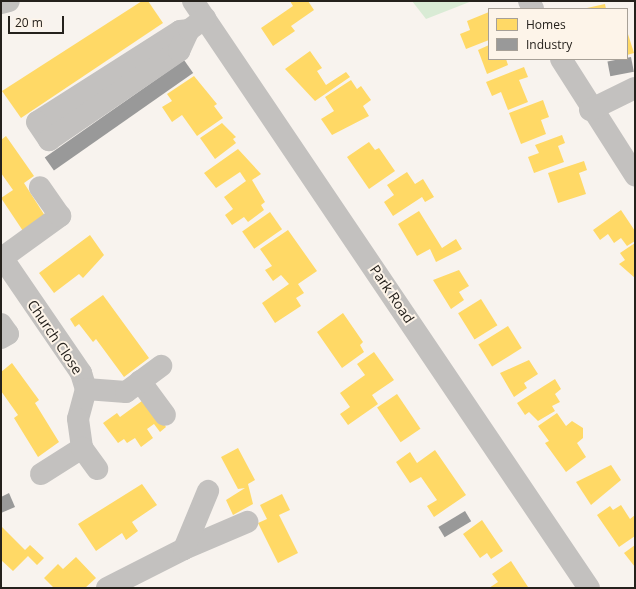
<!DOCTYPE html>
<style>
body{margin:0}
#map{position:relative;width:636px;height:589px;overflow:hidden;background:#f8f3ee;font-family:"Open Sans",sans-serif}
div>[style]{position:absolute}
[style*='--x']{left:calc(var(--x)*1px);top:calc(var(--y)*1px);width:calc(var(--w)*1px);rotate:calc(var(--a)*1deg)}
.green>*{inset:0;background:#d9ebd5}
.homes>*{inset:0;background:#ffd966;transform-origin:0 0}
.industry>*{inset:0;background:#999;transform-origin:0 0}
.minor>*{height:22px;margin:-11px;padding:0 11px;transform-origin:11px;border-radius:11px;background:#c3c1bf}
span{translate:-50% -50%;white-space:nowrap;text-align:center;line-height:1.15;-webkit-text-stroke:4px #fdf4e9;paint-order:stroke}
.street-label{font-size:14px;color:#25211c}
.frame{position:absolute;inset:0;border:2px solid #25211c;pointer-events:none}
.legend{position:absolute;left:488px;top:8px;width:140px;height:52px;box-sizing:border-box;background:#fdf4e9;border:1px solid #a7a097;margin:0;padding:5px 7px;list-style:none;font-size:12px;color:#25211c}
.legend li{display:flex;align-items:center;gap:8px;height:20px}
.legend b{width:20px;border:1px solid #a7a097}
.scale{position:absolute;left:8px;top:16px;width:56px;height:18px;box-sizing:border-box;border:2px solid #25211c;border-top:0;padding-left:5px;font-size:12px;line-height:14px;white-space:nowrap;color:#25211c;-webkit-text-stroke:3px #fdf4e9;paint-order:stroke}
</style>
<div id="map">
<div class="green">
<i style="clip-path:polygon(412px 1px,472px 1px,426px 19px)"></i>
</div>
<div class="homes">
<i style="clip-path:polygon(142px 1px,148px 1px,163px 23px,21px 118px,2px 91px)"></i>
<i style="clip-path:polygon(290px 1px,308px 1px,314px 10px,291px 26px,295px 31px,273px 46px,261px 28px,293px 6px)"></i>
<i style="clip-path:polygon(605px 4px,606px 9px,587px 9px,587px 8px)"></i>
<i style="clip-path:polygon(489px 12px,489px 40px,466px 49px,460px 34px,470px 30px,467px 21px)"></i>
<i style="clip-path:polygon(627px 31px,634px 53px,627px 55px)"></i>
<i style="clip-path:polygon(489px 45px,489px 59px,506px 59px,508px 65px,487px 74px,478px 50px)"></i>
<i style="clip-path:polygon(310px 51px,322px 68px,317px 71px,326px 85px,346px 72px,350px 77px,315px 101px,285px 69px)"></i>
<i style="clip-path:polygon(524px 67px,528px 77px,519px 80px,528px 102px,508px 110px,501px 92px,492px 96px,486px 82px)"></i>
<i style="clip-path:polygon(194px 76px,217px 104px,214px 106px,223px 118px,197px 136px,182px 115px,172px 122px,162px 107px,172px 101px,167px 94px)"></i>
<i style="clip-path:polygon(351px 80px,357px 89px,361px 86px,371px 100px,363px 106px,369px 116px,332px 135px,321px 119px,334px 111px,325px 97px)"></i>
<i style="clip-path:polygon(543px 100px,549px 117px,541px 120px,546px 134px,521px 144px,509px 113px)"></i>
<i style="clip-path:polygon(222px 123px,236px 137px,233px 139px,236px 143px,215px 159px,200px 138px)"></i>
<i style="clip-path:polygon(562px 135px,565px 143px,558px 146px,564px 162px,534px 173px,528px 157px,539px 153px,535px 145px)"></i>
<i style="clip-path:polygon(6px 136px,34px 176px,24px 183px,47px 219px,25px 234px,1px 198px,13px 190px,1px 173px,1px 140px)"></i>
<i style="clip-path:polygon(369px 142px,375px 150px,379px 148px,395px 171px,369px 189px,347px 157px)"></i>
<i style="clip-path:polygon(238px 149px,261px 174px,252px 180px,265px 202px,261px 205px,264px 210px,248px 222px,244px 217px,232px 225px,225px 215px,233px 209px,224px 197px,246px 181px,240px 172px,216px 188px,204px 173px)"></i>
<i style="clip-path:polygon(584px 161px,587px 170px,579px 173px,586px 194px,558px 203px,548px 173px)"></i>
<i style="clip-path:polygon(407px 172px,415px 184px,423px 179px,434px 197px,425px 202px,422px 197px,393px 216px,384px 202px,394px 195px,387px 185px)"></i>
<i style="clip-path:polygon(621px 210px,635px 231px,635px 241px,627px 246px,621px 238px,614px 243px,608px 234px,600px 240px,593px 230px)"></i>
<i style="clip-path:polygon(419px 211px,442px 248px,456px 239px,462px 249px,436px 262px,430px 249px,417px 256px,398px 224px)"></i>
<i style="left:270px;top:212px;width:21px;height:34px;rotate:55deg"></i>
<i style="clip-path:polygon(288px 230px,317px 271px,298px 284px,304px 293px,296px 298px,301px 306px,275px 323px,262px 303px,289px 284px,281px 275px,273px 281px,265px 270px,272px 266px,260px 249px)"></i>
<i style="clip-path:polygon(90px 235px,104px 255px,83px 278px,79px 274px,54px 293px,39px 273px)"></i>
<i style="clip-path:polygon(635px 243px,635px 278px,619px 264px,625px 260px,620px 253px)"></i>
<i style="clip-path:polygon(459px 270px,469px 286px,459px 292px,464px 300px,451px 309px,433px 280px)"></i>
<i style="clip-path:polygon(103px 295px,149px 358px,124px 377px,96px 339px,93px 342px,79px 324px,75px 327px,70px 319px)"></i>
<i style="left:481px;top:299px;width:31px;height:27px;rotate:58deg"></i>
<i style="clip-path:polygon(343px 313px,363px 342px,360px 345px,364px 352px,342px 368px,317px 332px)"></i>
<i style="left:508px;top:326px;width:26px;height:35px;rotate:58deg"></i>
<i style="clip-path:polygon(374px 352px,394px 380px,372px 395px,378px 404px,348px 425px,340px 414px,350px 407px,340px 393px,365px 375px,357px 364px)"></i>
<i style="clip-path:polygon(529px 360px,538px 374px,524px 383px,527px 388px,514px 397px,500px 373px)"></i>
<i style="clip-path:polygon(12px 363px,39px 400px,35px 403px,59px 442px,38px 457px,14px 418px,18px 415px,1px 391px,1px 372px)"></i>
<i style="clip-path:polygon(555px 379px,561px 389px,555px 394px,560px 402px,552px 406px,555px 411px,538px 421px,529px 412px,525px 415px,517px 403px)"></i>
<i style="left:397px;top:394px;width:42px;height:24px;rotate:56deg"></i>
<i style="clip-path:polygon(146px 398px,166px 427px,160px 432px,154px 424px,147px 429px,153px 438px,141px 447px,135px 438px,127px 443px,124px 439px,118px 443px,103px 423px,117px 413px,120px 417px)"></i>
<i style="clip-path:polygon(557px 413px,566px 426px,572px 421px,583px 428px,583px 438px,577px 443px,586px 457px,566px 472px,545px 443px,549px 441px,538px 426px)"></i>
<i style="clip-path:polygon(238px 448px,255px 480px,248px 484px,253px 504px,233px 515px,226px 500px,245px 488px,238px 489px,221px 457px)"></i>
<i style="clip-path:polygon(435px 450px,466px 495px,434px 517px,427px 506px,437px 500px,421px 477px,410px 483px,396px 462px,410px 452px,417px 463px)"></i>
<i style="clip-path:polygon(611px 465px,621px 480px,591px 505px,576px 482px)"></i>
<i style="clip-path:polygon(142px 484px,157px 505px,132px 522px,138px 531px,126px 540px,122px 533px,96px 551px,78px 524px)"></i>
<i style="clip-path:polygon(282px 494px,290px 510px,279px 515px,298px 553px,278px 563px,258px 523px,267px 519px,260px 505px)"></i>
<i style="clip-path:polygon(621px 505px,630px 519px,635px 515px,635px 536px,619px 547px,597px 515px,610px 506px,613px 510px)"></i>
<i style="clip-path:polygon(482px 520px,503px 551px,491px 559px,487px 553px,480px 558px,463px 534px)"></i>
<i style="clip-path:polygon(1px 526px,25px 550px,30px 545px,44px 558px,37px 565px,28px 556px,13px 571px,1px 560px)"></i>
<i style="clip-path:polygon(635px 545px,635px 567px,624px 553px)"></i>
<i style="clip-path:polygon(76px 557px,96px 578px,85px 588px,54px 588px,44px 578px,58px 564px,63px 569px)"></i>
<i style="clip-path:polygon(511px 561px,528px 587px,489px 588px,498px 582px,492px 574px)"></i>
</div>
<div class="industry">
<i style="left:631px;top:57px;width:15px;height:24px;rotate:79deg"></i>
<i style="left:184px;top:60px;width:16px;height:170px;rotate:55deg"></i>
<i style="clip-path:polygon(9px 493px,15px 507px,1px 513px,1px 497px)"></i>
<i style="left:465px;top:511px;width:12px;height:31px;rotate:59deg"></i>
</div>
<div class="minor">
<i style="--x:193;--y:1;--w:708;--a:56"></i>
<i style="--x:529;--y:1;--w:9;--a:63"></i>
<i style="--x:1;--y:3;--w:8;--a:-14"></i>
<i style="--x:189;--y:30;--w:9;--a:174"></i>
<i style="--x:180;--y:31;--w:169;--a:147.5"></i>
<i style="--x:37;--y:122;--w:22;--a:56"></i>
<i style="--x:49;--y:140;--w:158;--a:-34.4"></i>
<i style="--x:179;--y:51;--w:23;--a:-65"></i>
<i style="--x:189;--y:30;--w:20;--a:-37"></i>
<i style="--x:561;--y:59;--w:138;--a:57.5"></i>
<i style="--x:590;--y:110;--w:50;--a:-26.1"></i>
<i style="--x:1;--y:256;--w:142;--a:55.6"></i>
<i style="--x:81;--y:373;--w:17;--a:73"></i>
<i style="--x:86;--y:389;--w:31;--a:105"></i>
<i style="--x:78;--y:419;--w:29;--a:82"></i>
<i style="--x:2;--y:258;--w:72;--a:-35.9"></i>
<i style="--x:60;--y:216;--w:35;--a:-125"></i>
<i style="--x:1;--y:324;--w:12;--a:55"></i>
<i style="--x:8;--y:334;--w:8;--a:150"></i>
<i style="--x:140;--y:381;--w:42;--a:53.7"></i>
<i style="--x:86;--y:389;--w:40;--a:4.3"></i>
<i style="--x:126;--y:392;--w:44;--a:-36.6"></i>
<i style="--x:41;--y:474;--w:49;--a:-32.4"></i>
<i style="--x:82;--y:448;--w:26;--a:54"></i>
<i style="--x:184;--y:549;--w:69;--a:-23.2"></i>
<i style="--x:107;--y:588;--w:86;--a:-26.9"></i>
<i style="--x:184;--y:549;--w:63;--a:-67.5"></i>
</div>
<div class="street-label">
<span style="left:392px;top:294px;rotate:56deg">Park Road</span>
<span style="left:55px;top:337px;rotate:56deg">Church Close</span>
</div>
<div class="frame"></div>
<ul class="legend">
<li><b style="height:11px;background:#ffd966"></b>Homes</li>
<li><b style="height:11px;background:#999"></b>Industry</li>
</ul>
<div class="scale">20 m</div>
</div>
